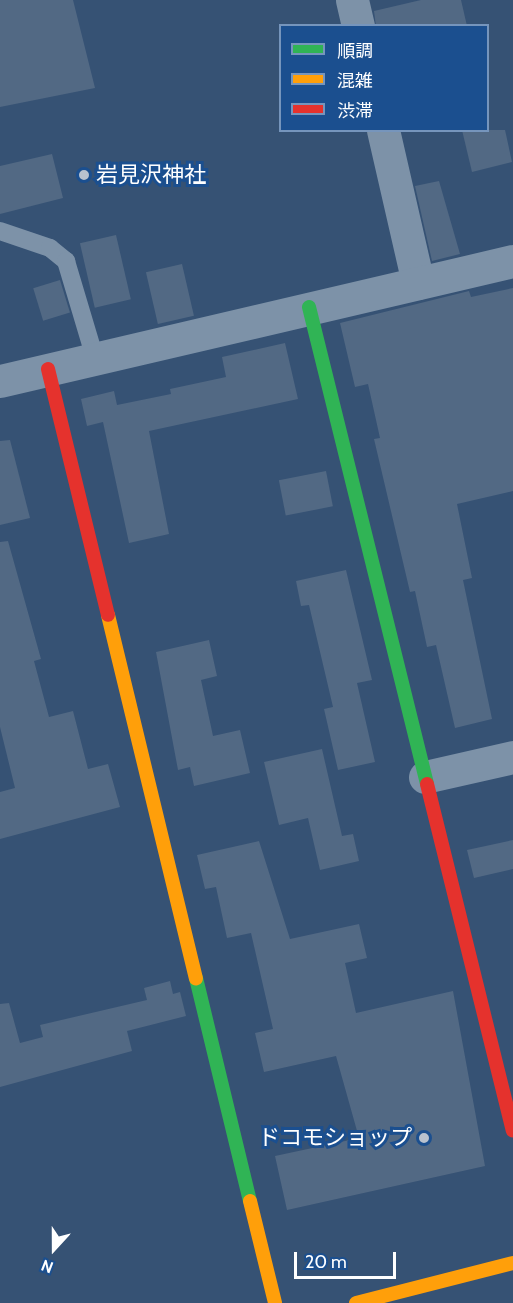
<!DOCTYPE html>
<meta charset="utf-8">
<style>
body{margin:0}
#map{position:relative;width:513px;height:1303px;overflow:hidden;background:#365274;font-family:Cabin,"Noto Sans JP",sans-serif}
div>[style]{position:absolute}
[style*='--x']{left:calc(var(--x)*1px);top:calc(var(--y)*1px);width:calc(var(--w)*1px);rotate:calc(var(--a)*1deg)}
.building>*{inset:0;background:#526984;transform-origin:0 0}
.lane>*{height:18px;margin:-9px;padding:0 9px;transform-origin:9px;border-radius:9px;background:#7d92a8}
.street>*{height:33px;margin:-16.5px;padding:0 16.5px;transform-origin:16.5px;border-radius:16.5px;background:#7d92a8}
.fast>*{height:14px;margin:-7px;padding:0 7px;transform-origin:7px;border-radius:7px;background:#30b455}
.slow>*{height:14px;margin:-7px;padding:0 7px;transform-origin:7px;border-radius:7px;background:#ff9f0a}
.jam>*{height:14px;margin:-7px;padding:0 7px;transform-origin:7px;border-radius:7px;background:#e5322d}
.dots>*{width:16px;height:16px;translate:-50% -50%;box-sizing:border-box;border:3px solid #1b4f8f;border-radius:50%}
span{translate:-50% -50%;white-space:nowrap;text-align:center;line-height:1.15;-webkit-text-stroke:6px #1b4f8f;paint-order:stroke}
.poi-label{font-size:22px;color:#fff}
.left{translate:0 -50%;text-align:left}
.right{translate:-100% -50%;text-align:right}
.legend{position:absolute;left:279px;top:24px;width:210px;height:108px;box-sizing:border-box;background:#1b4f8f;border:2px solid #7695bc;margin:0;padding:8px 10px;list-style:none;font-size:18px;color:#fff}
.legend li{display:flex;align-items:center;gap:12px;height:30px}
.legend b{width:30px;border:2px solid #7695bc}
.north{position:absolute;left:24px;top:1219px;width:60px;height:60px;-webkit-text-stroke:4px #1b4f8f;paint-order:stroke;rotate:201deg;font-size:16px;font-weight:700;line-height:24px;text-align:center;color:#fff}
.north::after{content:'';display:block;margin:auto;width:21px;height:27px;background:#fff;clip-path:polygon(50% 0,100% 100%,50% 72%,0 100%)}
.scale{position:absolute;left:294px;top:1252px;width:102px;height:27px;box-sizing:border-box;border:3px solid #fff;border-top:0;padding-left:8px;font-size:18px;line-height:21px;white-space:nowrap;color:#fff;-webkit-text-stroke:4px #1b4f8f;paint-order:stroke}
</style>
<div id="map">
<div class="building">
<i style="clip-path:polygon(0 0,73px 0,95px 88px,0 107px)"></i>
<i style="clip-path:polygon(421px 0,461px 0,467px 26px,376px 26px,374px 11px)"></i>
<i style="clip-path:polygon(462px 130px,505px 130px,512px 162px,472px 172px)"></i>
<i style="clip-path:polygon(52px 154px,63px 198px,0 214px,0 166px)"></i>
<i style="clip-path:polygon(439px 181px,460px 254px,432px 261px,415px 186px)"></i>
<i style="left:116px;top:235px;width:66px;height:37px;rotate:77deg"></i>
<i style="left:182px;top:264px;width:53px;height:37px;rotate:77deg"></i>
<i style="left:60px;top:280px;width:34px;height:28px;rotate:73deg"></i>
<i style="clip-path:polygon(513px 288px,513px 491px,457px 504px,472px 578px,463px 580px,492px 719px,455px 728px,436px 645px,427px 647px,415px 591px,410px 592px,374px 439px,380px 438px,368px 384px,355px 387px,340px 323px,469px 291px,471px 297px)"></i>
<i style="clip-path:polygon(285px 343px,298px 399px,149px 431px,169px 534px,129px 543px,103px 422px,87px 426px,81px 399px,114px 391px,117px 405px,171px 394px,170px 389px,226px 377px,222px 357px)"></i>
<i style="clip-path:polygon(10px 440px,30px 518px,0 525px,0 441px)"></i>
<i style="left:326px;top:471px;width:36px;height:48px;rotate:79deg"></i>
<i style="clip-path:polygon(8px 541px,41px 659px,34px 661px,49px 717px,73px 711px,88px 769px,108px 764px,120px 807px,0 839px,0 792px,15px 788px,0 727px,0 542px)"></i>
<i style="clip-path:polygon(346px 570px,372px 680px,357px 683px,375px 762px,338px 770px,324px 709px,333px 707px,309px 605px,301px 606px,296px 581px)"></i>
<i style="clip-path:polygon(209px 640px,217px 676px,201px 680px,213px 736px,240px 730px,250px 773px,194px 786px,190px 767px,178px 770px,156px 652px)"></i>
<i style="clip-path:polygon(322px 749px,342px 836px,353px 834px,359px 861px,320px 870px,308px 818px,279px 825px,264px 762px)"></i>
<i style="clip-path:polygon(513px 840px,513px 869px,474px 878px,467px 850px)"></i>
<i style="clip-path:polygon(259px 841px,290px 939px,359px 924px,367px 958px,345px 963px,356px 1013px,453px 991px,485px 1166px,287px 1210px,275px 1156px,359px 1138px,336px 1056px,264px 1072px,255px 1033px,273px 1029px,251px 933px,227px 938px,216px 887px,205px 889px,197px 855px)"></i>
<i style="clip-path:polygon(170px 981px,173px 994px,180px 992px,186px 1016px,127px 1031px,132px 1051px,0 1087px,0 1004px,9px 1003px,20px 1043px,43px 1037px,40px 1025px,147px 1000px,144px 988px)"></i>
</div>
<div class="lane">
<i style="--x:0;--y:231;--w:53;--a:18.8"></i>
<i style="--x:50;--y:248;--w:21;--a:39"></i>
<i style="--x:66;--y:261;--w:101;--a:73.4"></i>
</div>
<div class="street">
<i style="--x:352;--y:0;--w:27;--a:77"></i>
<i style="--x:383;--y:130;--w:157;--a:77.1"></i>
<i style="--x:0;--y:381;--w:527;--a:-13.17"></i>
<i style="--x:425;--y:777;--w:90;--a:-12.8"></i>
</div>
<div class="fast">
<i style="--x:309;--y:307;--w:491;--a:76.1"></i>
<i style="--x:196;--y:978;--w:229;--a:76.4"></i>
</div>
<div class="slow">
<i style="--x:108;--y:615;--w:374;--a:76.4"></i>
<i style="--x:250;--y:1201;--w:105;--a:76.2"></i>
<i style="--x:356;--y:1303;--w:162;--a:-14.3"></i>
</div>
<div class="jam">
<i style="--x:48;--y:369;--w:253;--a:76.3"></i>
<i style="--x:427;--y:784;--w:357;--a:76.1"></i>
</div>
<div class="dots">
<i style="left:84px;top:175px;background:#b9c2ce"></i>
<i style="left:424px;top:1138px;background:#b9c2ce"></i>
</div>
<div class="poi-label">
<span class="left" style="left:96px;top:175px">岩見沢神社</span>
<span class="right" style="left:412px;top:1138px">ドコモショップ</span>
</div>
<ul class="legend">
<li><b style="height:8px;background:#30b455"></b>順調</li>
<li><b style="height:8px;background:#ff9f0a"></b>混雑</li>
<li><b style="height:8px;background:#e5322d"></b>渋滞</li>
</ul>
<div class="north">N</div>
<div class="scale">20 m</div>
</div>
